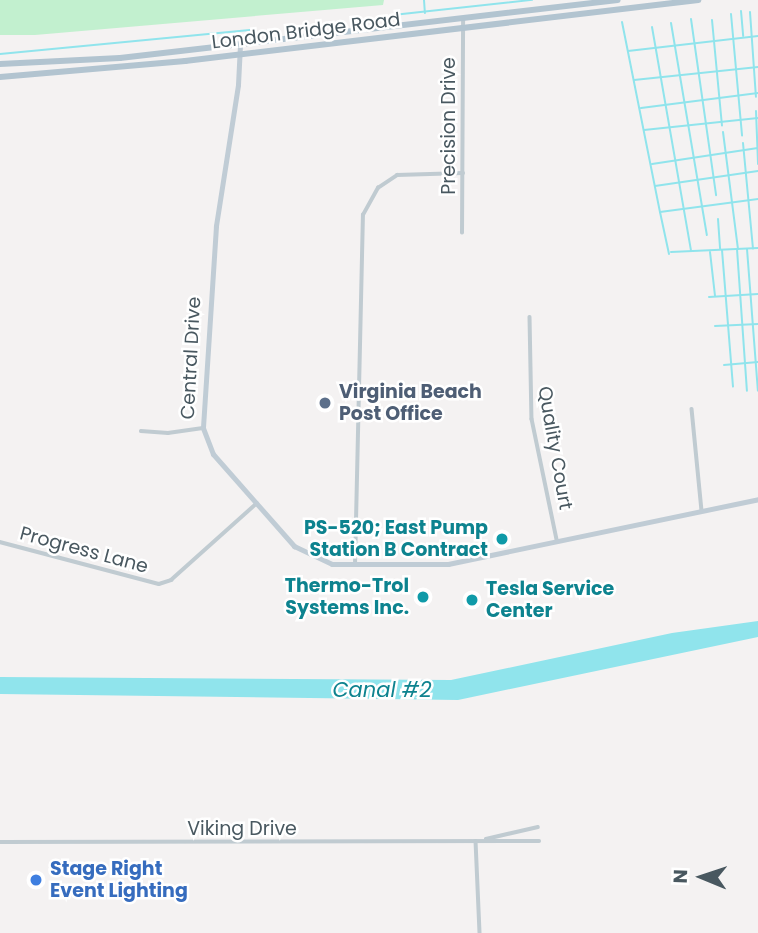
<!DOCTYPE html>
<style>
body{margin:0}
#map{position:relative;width:758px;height:933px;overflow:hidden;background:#f4f2f2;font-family:Poppins,sans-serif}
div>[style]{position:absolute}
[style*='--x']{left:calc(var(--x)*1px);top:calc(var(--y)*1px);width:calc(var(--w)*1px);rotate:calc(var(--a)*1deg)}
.green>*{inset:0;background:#c2f0cf}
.water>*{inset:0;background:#90e4ec}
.stream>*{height:2px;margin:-1px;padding:0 1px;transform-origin:1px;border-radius:1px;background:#90e4ec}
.street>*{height:3.5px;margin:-1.75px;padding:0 1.75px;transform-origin:1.75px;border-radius:1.75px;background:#c0cbd1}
.secondary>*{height:5px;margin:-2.5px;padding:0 2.5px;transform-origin:2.5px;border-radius:2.5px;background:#c0ccd5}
.primary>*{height:6px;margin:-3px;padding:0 3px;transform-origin:3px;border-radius:3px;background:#b2c4d0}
.dots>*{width:19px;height:19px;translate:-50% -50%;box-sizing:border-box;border:4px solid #fff;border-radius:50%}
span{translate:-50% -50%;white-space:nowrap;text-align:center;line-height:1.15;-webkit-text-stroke:5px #fff;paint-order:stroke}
.street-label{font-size:19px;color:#495860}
.service-label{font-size:19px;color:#4e5e75;font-weight:700}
.left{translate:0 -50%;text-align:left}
.culture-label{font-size:19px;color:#0d838f;font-weight:700}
.right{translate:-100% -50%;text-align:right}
.shop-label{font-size:19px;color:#366cbe;font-weight:700}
.water-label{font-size:21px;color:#0e838f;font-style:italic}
.north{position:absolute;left:667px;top:842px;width:70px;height:70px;-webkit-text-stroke:5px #fff;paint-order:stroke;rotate:272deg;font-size:19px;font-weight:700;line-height:28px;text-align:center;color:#495860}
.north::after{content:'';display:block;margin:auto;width:24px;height:32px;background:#495860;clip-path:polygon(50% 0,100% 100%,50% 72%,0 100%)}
</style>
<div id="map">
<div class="green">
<i style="clip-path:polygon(0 0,384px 0,383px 5px,35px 35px,0 35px)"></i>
</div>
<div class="water">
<i style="clip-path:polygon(758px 621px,758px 637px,458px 700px,0 694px,0 677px,451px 680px,672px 633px)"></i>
</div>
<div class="stream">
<i style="--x:424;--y:0;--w:13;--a:86"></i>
<i style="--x:741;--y:11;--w:25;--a:85"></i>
<i style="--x:750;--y:12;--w:85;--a:86"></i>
<i style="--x:731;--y:14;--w:122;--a:84.8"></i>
<i style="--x:393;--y:15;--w:140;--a:-6.2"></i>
<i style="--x:691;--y:19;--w:178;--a:81.9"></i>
<i style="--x:712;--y:20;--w:106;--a:84.6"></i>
<i style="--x:622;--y:22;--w:194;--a:78.7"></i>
<i style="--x:671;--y:23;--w:215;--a:80.4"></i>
<i style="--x:652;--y:27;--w:227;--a:80.1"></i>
<i style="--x:628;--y:51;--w:131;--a:-6.6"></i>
<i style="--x:0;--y:54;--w:251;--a:-5.5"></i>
<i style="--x:634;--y:80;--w:125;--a:-6"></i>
<i style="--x:641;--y:108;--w:118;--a:-7.3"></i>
<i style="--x:756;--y:111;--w:53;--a:87.8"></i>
<i style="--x:644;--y:130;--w:115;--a:-6"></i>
<i style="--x:723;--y:132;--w:118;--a:82.7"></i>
<i style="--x:743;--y:143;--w:106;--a:84.6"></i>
<i style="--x:652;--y:164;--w:107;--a:-8.6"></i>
<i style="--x:655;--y:186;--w:104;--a:-8.3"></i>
<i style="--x:718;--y:219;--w:30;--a:86"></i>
<i style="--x:737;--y:249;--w:142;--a:86"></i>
<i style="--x:747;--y:249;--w:142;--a:85.6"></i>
<i style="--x:722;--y:250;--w:137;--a:85.4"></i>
<i style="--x:671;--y:252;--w:87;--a:-2.6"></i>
<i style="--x:710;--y:252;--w:44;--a:83.5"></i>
<i style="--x:669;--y:254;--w:43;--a:-102.1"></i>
<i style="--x:660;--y:212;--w:99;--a:-7.6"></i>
<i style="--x:709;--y:297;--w:49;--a:-3.5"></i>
<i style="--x:715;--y:326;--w:43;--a:-2.7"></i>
<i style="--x:724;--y:365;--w:34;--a:-5"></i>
</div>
<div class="street">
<i style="--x:462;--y:233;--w:214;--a:-89.7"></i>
<i style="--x:530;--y:317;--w:102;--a:88.9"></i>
<i style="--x:532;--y:419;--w:124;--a:78.3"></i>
<i style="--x:692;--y:409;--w:102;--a:84.4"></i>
<i style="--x:141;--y:431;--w:27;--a:4"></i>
<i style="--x:168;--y:433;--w:35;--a:-8"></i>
<i style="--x:0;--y:542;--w:164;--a:14.8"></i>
<i style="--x:159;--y:584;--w:13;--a:-18"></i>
<i style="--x:171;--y:580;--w:115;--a:-41.8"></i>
<i style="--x:355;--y:565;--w:350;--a:-88.7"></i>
<i style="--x:363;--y:215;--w:31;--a:-61"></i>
<i style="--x:378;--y:188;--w:23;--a:-34"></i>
<i style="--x:397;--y:175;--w:66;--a:-1.7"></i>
<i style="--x:486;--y:839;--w:53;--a:-13"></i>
<i style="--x:476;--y:841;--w:92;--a:87.5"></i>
<i style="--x:0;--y:842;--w:539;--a:-0.11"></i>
</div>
<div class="secondary">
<i style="--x:240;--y:45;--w:40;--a:92.9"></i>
<i style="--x:238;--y:85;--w:143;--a:98.9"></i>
<i style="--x:216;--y:226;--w:202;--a:93.7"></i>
<i style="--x:203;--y:428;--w:28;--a:69"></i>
<i style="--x:213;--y:454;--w:123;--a:48.6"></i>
<i style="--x:294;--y:546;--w:42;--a:25.3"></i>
<i style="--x:332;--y:564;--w:116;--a:0"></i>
<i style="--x:448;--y:564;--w:317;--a:-11.8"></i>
</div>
<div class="primary">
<i style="--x:0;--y:64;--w:120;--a:-2.9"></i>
<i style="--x:120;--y:58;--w:501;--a:-6.64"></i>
<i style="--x:0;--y:77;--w:186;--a:-4.9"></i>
<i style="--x:185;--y:61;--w:517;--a:-6.78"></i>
</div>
<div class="dots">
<i style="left:325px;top:403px;background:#5c6f8a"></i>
<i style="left:502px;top:539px;background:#0f9aa8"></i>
<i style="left:423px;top:597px;background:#0f9aa8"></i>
<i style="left:472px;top:600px;background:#0f9aa8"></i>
<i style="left:36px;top:880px;background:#3f7fe0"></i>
</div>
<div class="street-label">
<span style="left:306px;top:31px;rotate:-7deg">London Bridge Road</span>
<span style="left:449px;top:126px;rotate:-90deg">Precision Drive</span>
<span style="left:191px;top:358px;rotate:-87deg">Central Drive</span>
<span style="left:555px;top:448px;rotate:80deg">Quality Court</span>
<span style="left:84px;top:550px;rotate:15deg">Progress Lane</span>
<span style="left:242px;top:829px">Viking Drive</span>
</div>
<div class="service-label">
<span class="left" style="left:339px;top:403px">Virginia Beach<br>Post Office</span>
</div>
<div class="culture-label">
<span class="right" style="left:488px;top:539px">PS-520; East Pump<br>Station B Contract</span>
<span class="right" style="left:409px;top:597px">Thermo-Trol<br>Systems Inc.</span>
<span class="left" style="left:486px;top:600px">Tesla Service<br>Center</span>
</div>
<div class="shop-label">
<span class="left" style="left:50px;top:880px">Stage Right<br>Event Lighting</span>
</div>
<div class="water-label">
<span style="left:382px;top:690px">Canal #2</span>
</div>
<div class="north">N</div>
</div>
